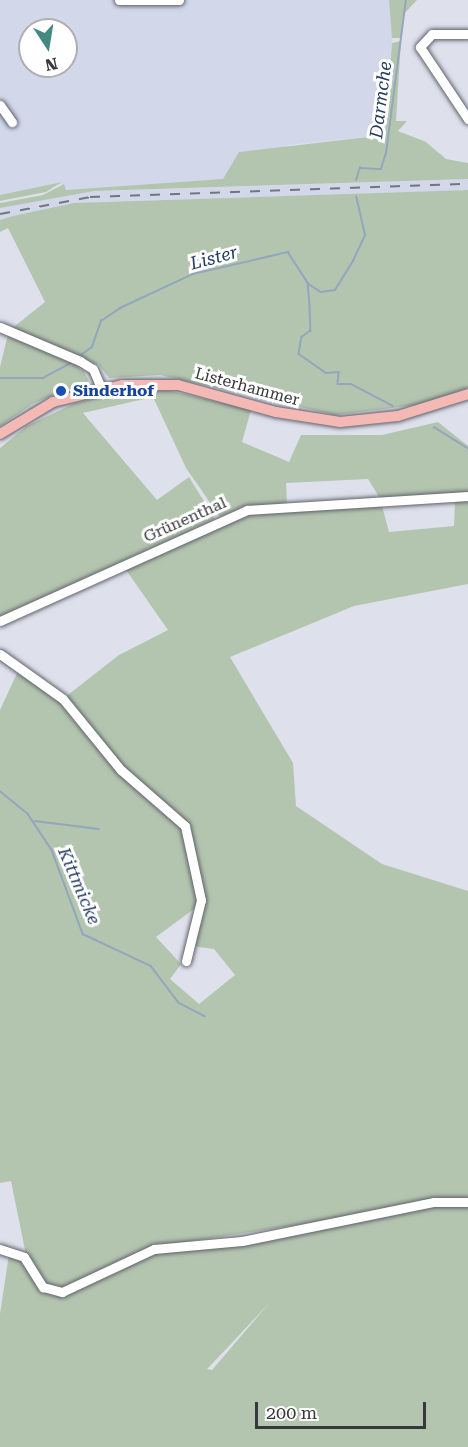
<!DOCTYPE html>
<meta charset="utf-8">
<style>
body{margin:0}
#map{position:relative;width:468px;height:1447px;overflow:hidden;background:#dee1ec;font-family:"Roboto Serif",serif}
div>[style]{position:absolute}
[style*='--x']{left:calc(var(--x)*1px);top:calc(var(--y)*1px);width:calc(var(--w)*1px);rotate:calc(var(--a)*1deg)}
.built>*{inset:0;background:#d3d7ea}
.green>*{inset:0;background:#b4c5af}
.stream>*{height:1.5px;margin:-0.75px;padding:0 0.75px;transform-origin:0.75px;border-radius:0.75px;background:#94a5be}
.roads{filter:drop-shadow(0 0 2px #60626c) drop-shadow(0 0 2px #60626c)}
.minor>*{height:9px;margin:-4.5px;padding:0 4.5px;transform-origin:4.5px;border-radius:4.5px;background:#fff}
.major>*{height:10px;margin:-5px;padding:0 5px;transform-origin:5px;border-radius:5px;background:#f4b9b5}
.rail>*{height:1.5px;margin-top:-0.75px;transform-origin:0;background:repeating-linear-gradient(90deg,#73757c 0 10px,transparent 0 20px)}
.dots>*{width:16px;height:16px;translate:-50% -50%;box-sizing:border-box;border:3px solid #fff;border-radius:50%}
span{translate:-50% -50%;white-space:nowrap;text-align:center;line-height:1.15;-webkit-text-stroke:6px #fff;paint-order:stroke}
.street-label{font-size:16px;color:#37383c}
.transit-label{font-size:16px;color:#164399;font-weight:700}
.left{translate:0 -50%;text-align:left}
.water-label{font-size:18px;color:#243c61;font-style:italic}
.north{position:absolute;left:18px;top:18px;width:60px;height:60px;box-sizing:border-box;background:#fff;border:2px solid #afafb1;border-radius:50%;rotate:168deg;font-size:16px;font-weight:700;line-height:24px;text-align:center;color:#37383c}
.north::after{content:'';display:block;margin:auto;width:21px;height:27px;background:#438982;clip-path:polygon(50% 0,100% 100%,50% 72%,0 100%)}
.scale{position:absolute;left:255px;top:1402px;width:171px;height:27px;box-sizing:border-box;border:3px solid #37383c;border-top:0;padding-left:8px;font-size:18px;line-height:21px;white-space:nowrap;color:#37383c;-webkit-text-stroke:4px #fff;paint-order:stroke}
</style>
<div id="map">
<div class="built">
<i style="clip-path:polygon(evenodd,0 0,389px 0,394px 15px,385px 135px,288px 145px,224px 179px,186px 185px,66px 190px,63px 184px,0 196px,0 0,30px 30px,66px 30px,66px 66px,30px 66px,30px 30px)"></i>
<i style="clip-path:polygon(468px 179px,468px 190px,99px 202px,0 220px,0 208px,70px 192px)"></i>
</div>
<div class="green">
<i style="clip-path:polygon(389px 0,417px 0,403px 15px,401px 38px,392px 38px)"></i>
<i style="clip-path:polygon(401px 41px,396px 121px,407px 121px,398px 131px,426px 142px,446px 159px,468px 163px,468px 179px,94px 191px,0 208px,0 203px,43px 195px,64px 184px,66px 190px,223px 179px,239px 152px,385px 135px,392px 43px)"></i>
<i style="clip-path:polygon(62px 182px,46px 192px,0 201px,0 195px)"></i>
<i style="clip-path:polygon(468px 190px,468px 388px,416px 405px,335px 415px,160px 375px,109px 378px,99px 365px,10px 330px,45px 302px,8px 228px,0 232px,0 220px,13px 216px,74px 203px)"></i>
<i style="clip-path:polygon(8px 334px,77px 363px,82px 373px,80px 365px,89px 381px,34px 403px,0 426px,0 367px)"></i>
<i style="clip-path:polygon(129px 391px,171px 391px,251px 410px,242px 442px,289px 462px,301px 435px,382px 435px,438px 422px,468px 446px,468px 494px,381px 500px,368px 479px,286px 483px,287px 503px,248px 507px,220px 517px,186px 468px,153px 397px,83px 413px,157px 500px,189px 477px,215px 519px,0 619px,0 448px,27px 426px,75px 403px)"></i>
<i style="clip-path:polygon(468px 499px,468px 584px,354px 606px,230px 657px,293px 763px,296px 806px,382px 864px,468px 891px,468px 1199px,152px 1247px,66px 1289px,50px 1289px,26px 1255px,11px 1181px,0 1183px,0 710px,19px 669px,62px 700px,120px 771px,182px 827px,198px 906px,156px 937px,181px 964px,170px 979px,199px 1004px,235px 975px,214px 949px,191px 946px,202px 900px,185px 823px,123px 768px,64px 698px,119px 655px,168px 630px,124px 567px,247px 513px,381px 502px,389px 532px,454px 526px,455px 500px)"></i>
<i style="clip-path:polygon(evenodd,445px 1203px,468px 1204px,468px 1447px,0 1447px,0 1314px,9px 1254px,25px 1259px,39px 1285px,61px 1294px,144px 1254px,445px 1203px,270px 1302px,212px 1370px,207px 1369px,230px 1345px,270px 1302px)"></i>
</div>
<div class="stream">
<i style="--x:356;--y:180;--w:13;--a:-72"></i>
<i style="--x:360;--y:168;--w:21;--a:3"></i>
<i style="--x:381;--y:169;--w:17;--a:-73"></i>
<i style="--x:386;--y:153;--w:154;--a:-82.6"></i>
<i style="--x:309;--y:284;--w:14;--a:34"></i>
<i style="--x:321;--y:292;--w:14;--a:-8"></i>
<i style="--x:335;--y:290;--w:34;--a:-58"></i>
<i style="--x:353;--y:261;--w:29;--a:-65"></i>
<i style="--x:365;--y:235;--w:39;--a:-103"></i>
<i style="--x:81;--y:355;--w:14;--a:-36"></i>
<i style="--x:92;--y:347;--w:28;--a:-71"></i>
<i style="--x:101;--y:321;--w:23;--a:-34"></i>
<i style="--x:120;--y:308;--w:81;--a:-25"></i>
<i style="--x:193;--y:274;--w:98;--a:-13"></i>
<i style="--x:288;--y:252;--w:37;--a:57"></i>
<i style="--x:308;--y:283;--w:23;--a:85"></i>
<i style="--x:310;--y:306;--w:25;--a:88"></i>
<i style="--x:311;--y:331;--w:11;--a:146"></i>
<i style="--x:302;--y:337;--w:17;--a:100"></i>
<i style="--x:299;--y:354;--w:33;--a:35"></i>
<i style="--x:326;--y:373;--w:13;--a:-4"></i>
<i style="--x:339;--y:372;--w:12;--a:95"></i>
<i style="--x:338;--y:384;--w:13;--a:0"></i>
<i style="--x:351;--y:384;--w:47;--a:27.6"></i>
<i style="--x:0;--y:378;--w:43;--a:0"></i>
<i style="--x:43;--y:378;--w:32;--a:-28"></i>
<i style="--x:434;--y:427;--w:40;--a:32"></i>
<i style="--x:0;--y:791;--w:36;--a:39"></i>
<i style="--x:28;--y:814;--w:43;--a:56.3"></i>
<i style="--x:52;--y:850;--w:90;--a:69.7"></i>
<i style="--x:83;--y:934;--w:75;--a:25.2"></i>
<i style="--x:151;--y:966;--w:46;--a:52.9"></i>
<i style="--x:179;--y:1003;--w:29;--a:27"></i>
<i style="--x:35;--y:821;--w:64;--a:7.2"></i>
</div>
<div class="roads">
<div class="minor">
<i style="--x:119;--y:0;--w:60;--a:0"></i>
<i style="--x:468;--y:34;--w:36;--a:180"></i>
<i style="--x:432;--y:34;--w:18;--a:133"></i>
<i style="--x:420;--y:47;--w:87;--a:56.3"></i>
<i style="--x:0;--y:105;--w:21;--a:55"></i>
<i style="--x:0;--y:327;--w:87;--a:23"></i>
<i style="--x:80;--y:361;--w:15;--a:32"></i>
<i style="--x:93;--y:369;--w:21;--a:67"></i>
<i style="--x:0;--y:621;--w:271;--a:-24.2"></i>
<i style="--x:247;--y:510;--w:221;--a:-3.6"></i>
<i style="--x:0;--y:654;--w:77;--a:35.5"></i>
<i style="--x:63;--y:699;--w:92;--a:50.8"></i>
<i style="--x:121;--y:770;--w:85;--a:41.2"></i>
<i style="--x:185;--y:826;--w:76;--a:77.8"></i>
<i style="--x:201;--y:900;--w:63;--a:103.8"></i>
<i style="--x:0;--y:1249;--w:25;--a:18"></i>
<i style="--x:24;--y:1257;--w:36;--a:58"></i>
<i style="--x:43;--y:1287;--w:20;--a:15"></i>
<i style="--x:62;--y:1292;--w:102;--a:-25.1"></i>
<i style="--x:154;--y:1249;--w:88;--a:-5.2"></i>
<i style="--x:242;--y:1241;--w:196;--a:-11.5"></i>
<i style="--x:434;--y:1202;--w:34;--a:0"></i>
</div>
<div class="major">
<i style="--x:0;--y:434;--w:62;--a:-31.1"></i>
<i style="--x:53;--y:402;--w:72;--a:-13.7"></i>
<i style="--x:123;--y:385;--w:55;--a:0"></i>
<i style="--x:178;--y:385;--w:102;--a:15.4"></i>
<i style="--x:276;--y:412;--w:65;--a:8.9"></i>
<i style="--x:340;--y:422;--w:58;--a:-5.9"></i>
<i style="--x:398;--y:416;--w:73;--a:-17.4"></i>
</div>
</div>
<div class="rail">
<i style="--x:0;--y:214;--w:92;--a:-10.7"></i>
<i style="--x:90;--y:197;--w:378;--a:-2"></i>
</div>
<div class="dots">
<i style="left:61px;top:391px;background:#1a4fb4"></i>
</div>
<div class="street-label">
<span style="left:247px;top:387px;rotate:15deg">Listerhammer</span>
<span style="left:185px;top:520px;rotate:-24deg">Grünenthal</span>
</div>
<div class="transit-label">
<span class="left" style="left:73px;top:391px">Sinderhof</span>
</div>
<div class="water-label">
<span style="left:381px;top:100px;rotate:-83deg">Darmche</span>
<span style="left:214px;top:258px;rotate:-15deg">Lister</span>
<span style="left:79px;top:886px;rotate:67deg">Kittmicke</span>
</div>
<div class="north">N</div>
<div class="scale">200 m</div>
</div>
